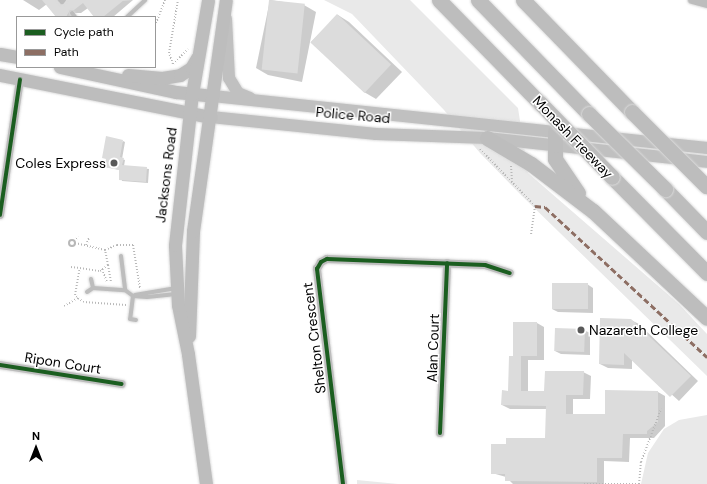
<!DOCTYPE html>
<style>
body{margin:0}
#map{position:relative;width:707px;height:484px;overflow:hidden;background:#fff;font-family:"DM Sans",sans-serif}
div>[style]{position:absolute}
[style*='--x']{left:calc(var(--x)*1px);top:calc(var(--y)*1px);width:calc(var(--w)*1px);rotate:calc(var(--a)*1deg)}
.green>*{inset:0;background:#e9e9e9}
.shadow>*{inset:0;background:#0003}
.building>*{inset:0;background:#dcdcdc;transform-origin:0 0}
.path>*{height:2px;margin-top:-1px;transform-origin:0;background:repeating-linear-gradient(90deg,#b8b8b8 0 1px,transparent 0 3px)}
.path>.ring{margin:-1px;padding:0;box-sizing:content-box;background:none;border:2px solid #b8b8b8;border-radius:50%}
.roads{filter:drop-shadow(0 0 1px #dbdbdb) drop-shadow(0 0 1px #dbdbdb)}
.service>*{height:4px;margin:-2px;padding:0 2px;transform-origin:2px;border-radius:2px;background:#bdbdbd}
.minor>*{height:8px;margin:-4px;padding:0 4px;transform-origin:4px;border-radius:4px;background:#bdbdbd}
.secondary>*{height:12px;margin:-6px;padding:0 6px;transform-origin:6px;border-radius:6px;background:#c0c0c0}
.primary>*{height:13px;margin:-6.5px;padding:0 6.5px;transform-origin:6.5px;border-radius:6.5px;background:#bdbdbd}
.motorway>*{height:15px;margin:-7.5px;padding:0 7.5px;transform-origin:7.5px;border-radius:7.5px;background:#bdbdbd}
.bridges{filter:drop-shadow(0 0 1px #dbdbdb) drop-shadow(0 0 1px #dbdbdb)}
.motorway-bridge>*{height:15px;margin:-7.5px;padding:0 7.5px;transform-origin:7.5px;border-radius:7.5px;background:#bdbdbd}
.quiet>*{height:3px;margin-top:-1.5px;transform-origin:0;background:repeating-linear-gradient(90deg,#8d6e63 0 6px,transparent 0 9px)}
.cycleway>*{height:4px;margin:-2px;padding:0 2px;transform-origin:2px;border-radius:2px;background:#1b5e20}
.dots>*{width:11px;height:11px;translate:-50% -50%;box-sizing:border-box;border:2px solid #fff;border-radius:50%}
span{translate:-50% -50%;white-space:nowrap;text-align:center;line-height:1.15;-webkit-text-stroke:3px #fff;paint-order:stroke}
.street-label{font-size:14px;color:#000}
.poi-label{font-size:14px;color:#000}
.right{translate:-100% -50%;text-align:right}
.left{translate:0 -50%;text-align:left}
.legend{position:absolute;left:16px;top:16px;width:140px;height:52px;box-sizing:border-box;background:#fff;border:1px solid #999;margin:0;padding:5px 7px;list-style:none;font-size:12px;color:#000}
.legend li{display:flex;align-items:center;gap:8px;height:20px}
.legend b{width:20px;border:1px solid #999}
.north{position:absolute;left:16px;top:428px;width:40px;height:40px;-webkit-text-stroke:3px #fff;paint-order:stroke;rotate:0deg;font-size:11px;font-weight:700;line-height:16px;text-align:center;color:#000}
.north::after{content:'';display:block;margin:auto;width:14px;height:18px;background:#000;clip-path:polygon(50% 0,100% 100%,50% 72%,0 100%)}
</style>
<div id="map">
<div class="green">
<i style="clip-path:polygon(324px 0,410px 0,518px 108px,528px 173px,679px 304px,707px 334px,707px 376px,522px 196px,480px 153px,444px 110px,352px 14px)"></i>
<i style="clip-path:polygon(707px 415px,707px 484px,641px 484px,648px 453px,664px 429px,679px 420px)"></i>
<i style="clip-path:polygon(357px 480px,398px 484px,357px 484px)"></i>
</div>
<div class="shadow">
<i style="clip-path:polygon(23px 0,68px 0,62px 2px,133px 0,113px 17px,95px 17px,88px 8px,81px 13px,75px 13px,75px 17px,57px 17px,47px 4px,39px 10px)"></i>
<i style="clip-path:polygon(270px 0,304px 5px,316px 12px,302px 82px,268px 75px,256px 68px)"></i>
<i style="clip-path:polygon(338px 15px,349px 22px,402px 72px,376px 99px,364px 92px,311px 42px)"></i>
<i style="clip-path:polygon(123px 141px,125px 142px,122px 159px,125px 160px,124px 166px,149px 169px,148px 183px,122px 181px,120px 170px,106px 167px)"></i>
<i style="clip-path:polygon(587px 284px,593px 288px,593px 313px,558px 312px,552px 309px)"></i>
<i style="clip-path:polygon(631px 320px,639px 324px,698px 381px,679px 401px,632px 359px,632px 369px,608px 368px,600px 364px)"></i>
<i style="clip-path:polygon(537px 323px,544px 327px,544px 360px,528px 360px,528px 392px,545px 392px,583px 372px,591px 376px,590px 399px,573px 399px,573px 415px,606px 415px,658px 392px,665px 396px,665px 426px,654px 438px,630px 438px,629px 462px,604px 461px,604px 484px,513px 484px,506px 477px,492px 473px,507px 445px,546px 439px,546px 409px,510px 409px,502px 405px,509px 392px,514px 357px)"></i>
<i style="clip-path:polygon(584px 330px,590px 333px,590px 355px,561px 354px,555px 351px)"></i>
</div>
<div class="building">
<i style="clip-path:polygon(42px 0,57px 0,61px 5px,67px 0,124px 0,103px 17px,94px 17px,83px 3px,74px 10px,70px 10px,66px 17px,56px 17px)"></i>
<i style="left:269px;top:0;width:36px;height:70px;rotate:6deg"></i>
<i style="left:337px;top:14px;width:74px;height:39px;rotate:43deg"></i>
<i style="clip-path:polygon(106px 136px,123px 140px,120px 157px,124px 158px,122px 165px,147px 167px,146px 182px,119px 180px,119px 170px,104px 167px,106px 159px,102px 158px)"></i>
<i style="left:552px;top:283px;width:36px;height:26px"></i>
<i style="clip-path:polygon(600px 318px,631px 319px,691px 376px,670px 397px,624px 353px,624px 365px,599px 364px)"></i>
<i style="clip-path:polygon(513px 322px,537px 322px,537px 356px,521px 356px,521px 391px,544px 391px,545px 371px,584px 371px,583px 395px,566px 395px,566px 414px,605px 414px,605px 390px,658px 391px,658px 422px,647px 431px,647px 434px,623px 434px,622px 458px,597px 458px,597px 482px,505px 481px,505px 474px,491px 474px,491px 444px,506px 444px,506px 438px,545px 438px,546px 406px,501px 405px,502px 390px,508px 391px,509px 356px,513px 356px)"></i>
<i style="left:555px;top:328px;width:30px;height:23px;rotate:2deg"></i>
</div>
<div class="path">
<i style="--x:155;--y:26;--w:28;--a:-69"></i>
<i style="--x:173;--y:64;--w:21;--a:-45"></i>
<i style="--x:173;--y:64;--w:12;--a:-110"></i>
<i style="--x:169;--y:53;--w:54;--a:-80.4"></i>
<i style="--x:480;--y:149;--w:79;--a:46"></i>
<i style="--x:535;--y:206;--w:29;--a:98"></i>
<i style="--x:511;--y:166;--w:14;--a:86"></i>
<i class="ring" style="left:69px;top:240px;width:4px;height:4px"></i>
<i style="--x:74;--y:241;--w:6;--a:-45"></i>
<i style="--x:75;--y:243;--w:31;--a:13"></i>
<i style="--x:86;--y:245;--w:8;--a:-67"></i>
<i style="--x:108;--y:265;--w:17;--a:80"></i>
<i style="--x:71;--y:267;--w:9;--a:6"></i>
<i style="--x:102;--y:269;--w:14;--a:69"></i>
<i style="--x:126;--y:305;--w:42;--a:-175.9"></i>
<i style="--x:84;--y:302;--w:6;--a:-149"></i>
<i style="--x:79;--y:299;--w:6;--a:-135"></i>
<i style="--x:75;--y:295;--w:27;--a:-80"></i>
<i style="--x:80;--y:268;--w:20;--a:9"></i>
<i style="--x:100;--y:271;--w:10;--a:-37"></i>
<i style="--x:108;--y:265;--w:15;--a:-101"></i>
<i style="--x:105;--y:250;--w:13;--a:-23"></i>
<i style="--x:117;--y:245;--w:16;--a:0"></i>
<i style="--x:133;--y:245;--w:44;--a:80.8"></i>
<i style="--x:64;--y:306;--w:16;--a:-30"></i>
<i style="--x:584;--y:484;--w:55;--a:0"></i>
<i style="--x:639;--y:484;--w:22;--a:-85"></i>
<i style="--x:641;--y:462;--w:57;--a:-69.3"></i>
</div>
<div class="roads">
<div class="service">
<i style="--x:60;--y:0;--w:3;--a:45"></i>
<i style="--x:62;--y:2;--w:3;--a:-45"></i>
<i style="--x:72;--y:13;--w:5;--a:53"></i>
<i style="--x:127;--y:17;--w:25;--a:-43"></i>
<i style="--x:121;--y:256;--w:34;--a:83"></i>
<i style="--x:91;--y:279;--w:9;--a:77"></i>
<i style="--x:87;--y:292;--w:7;--a:-34"></i>
<i style="--x:93;--y:288;--w:32;--a:4"></i>
<i style="--x:125;--y:290;--w:10;--a:37"></i>
<i style="--x:133;--y:296;--w:14;--a:4"></i>
<i style="--x:147;--y:297;--w:29;--a:-6"></i>
<i style="--x:135;--y:295;--w:42;--a:-9.7"></i>
<i style="--x:133;--y:296;--w:23;--a:97"></i>
<i style="--x:130;--y:319;--w:6;--a:9"></i>
</div>
<div class="minor">
<i style="--x:692;--y:0;--w:16;--a:15"></i>
<i style="--x:0;--y:215;--w:137;--a:-81.6"></i>
<i style="--x:0;--y:365;--w:123;--a:8.9"></i>
<i style="--x:440;--y:433;--w:170;--a:-87.6"></i>
<i style="--x:343;--y:484;--w:217;--a:-96.9"></i>
<i style="--x:317;--y:269;--w:8;--a:-60"></i>
<i style="--x:321;--y:262;--w:7;--a:-27"></i>
<i style="--x:327;--y:259;--w:158;--a:2.2"></i>
<i style="--x:485;--y:265;--w:26;--a:18"></i>
</div>
<div class="secondary">
<i style="--x:226;--y:19;--w:59;--a:87.1"></i>
<i style="--x:229;--y:78;--w:17;--a:59"></i>
<i style="--x:238;--y:93;--w:13;--a:23"></i>
<i style="--x:213;--y:96;--w:497;--a:6"></i>
<i style="--x:211;--y:117;--w:166;--a:5.9"></i>
<i style="--x:376;--y:134;--w:111;--a:2.1"></i>
<i style="--x:487;--y:138;--w:221;--a:6.2"></i>
</div>
<div class="primary">
<i style="--x:0;--y:54;--w:17;--a:10"></i>
<i style="--x:60;--y:67;--w:119;--a:12.2"></i>
<i style="--x:176;--y:92;--w:37;--a:6"></i>
<i style="--x:0;--y:75;--w:215;--a:11.3"></i>
<i style="--x:128;--y:75;--w:34;--a:5"></i>
<i style="--x:162;--y:78;--w:18;--a:-9"></i>
<i style="--x:180;--y:75;--w:13;--a:-32"></i>
<i style="--x:191;--y:68;--w:12;--a:-59"></i>
<i style="--x:189;--y:336;--w:105;--a:-87.8"></i>
<i style="--x:193;--y:231;--w:233;--a:-81.9"></i>
<i style="--x:206;--y:484;--w:131;--a:-97.9"></i>
<i style="--x:188;--y:354;--w:50;--a:-101.5"></i>
<i style="--x:178;--y:305;--w:60;--a:-92.9"></i>
<i style="--x:175;--y:245;--w:152;--a:-83.6"></i>
<i style="--x:192;--y:94;--w:95;--a:-80.3"></i>
</div>
<div class="motorway">
<i style="--x:439;--y:0;--w:144;--a:45.6"></i>
<i style="--x:478;--y:0;--w:159;--a:45.8"></i>
<i style="--x:523;--y:0;--w:156;--a:45.8"></i>
<i style="--x:555;--y:131;--w:28;--a:90"></i>
<i style="--x:555;--y:159;--w:41;--a:55.9"></i>
<i style="--x:487;--y:138;--w:51;--a:30.6"></i>
<i style="--x:531;--y:164;--w:78;--a:37.2"></i>
<i style="--x:593;--y:211;--w:156;--a:43.2"></i>
<i style="--x:612;--y:177;--w:135;--a:45.3"></i>
<i style="--x:665;--y:189;--w:60;--a:45.7"></i>
</div>
</div>
<div class="bridges">
<div class="motorway-bridge">
<i style="--x:540;--y:103;--w:103;--a:45.8"></i>
<i style="--x:632;--y:112;--w:105;--a:45"></i>
<i style="--x:589;--y:114;--w:107;--a:44.6"></i>
</div>
</div>
<div class="quiet">
<i style="--x:535;--y:206;--w:10;--a:6"></i>
<i style="--x:545;--y:207;--w:221;--a:42.8"></i>
</div>
<div class="cycleway">
<i style="--x:0;--y:215;--w:137;--a:-81.6"></i>
<i style="--x:0;--y:365;--w:123;--a:8.9"></i>
<i style="--x:440;--y:433;--w:170;--a:-87.6"></i>
<i style="--x:343;--y:484;--w:217;--a:-96.9"></i>
<i style="--x:317;--y:269;--w:8;--a:-60"></i>
<i style="--x:321;--y:262;--w:7;--a:-27"></i>
<i style="--x:327;--y:259;--w:158;--a:2.2"></i>
<i style="--x:485;--y:265;--w:26;--a:18"></i>
</div>
<div class="dots">
<i style="left:114px;top:163px;background:#595959"></i>
<i style="left:581px;top:330px;background:#595959"></i>
</div>
<div class="street-label">
<span style="left:353px;top:115px;rotate:5deg">Police Road</span>
<span style="left:573px;top:137px;rotate:46deg">Monash Freeway</span>
<span style="left:166px;top:175px;rotate:-83deg">Jacksons Road</span>
<span style="left:314px;top:338px;rotate:-97deg">Shelton Crescent</span>
<span style="left:433px;top:348px;rotate:-88deg">Alan Court</span>
<span style="left:63px;top:363px;rotate:9deg">Ripon Court</span>
</div>
<div class="poi-label">
<span class="right" style="left:106px;top:163px">Coles Express</span>
<span class="left" style="left:589px;top:330px">Nazareth College</span>
</div>
<ul class="legend">
<li><b style="height:5px;background:#1b5e20"></b>Cycle path</li>
<li><b style="height:5px;background:#8d6e63"></b>Path</li>
</ul>
<div class="north">N</div>
</div>
